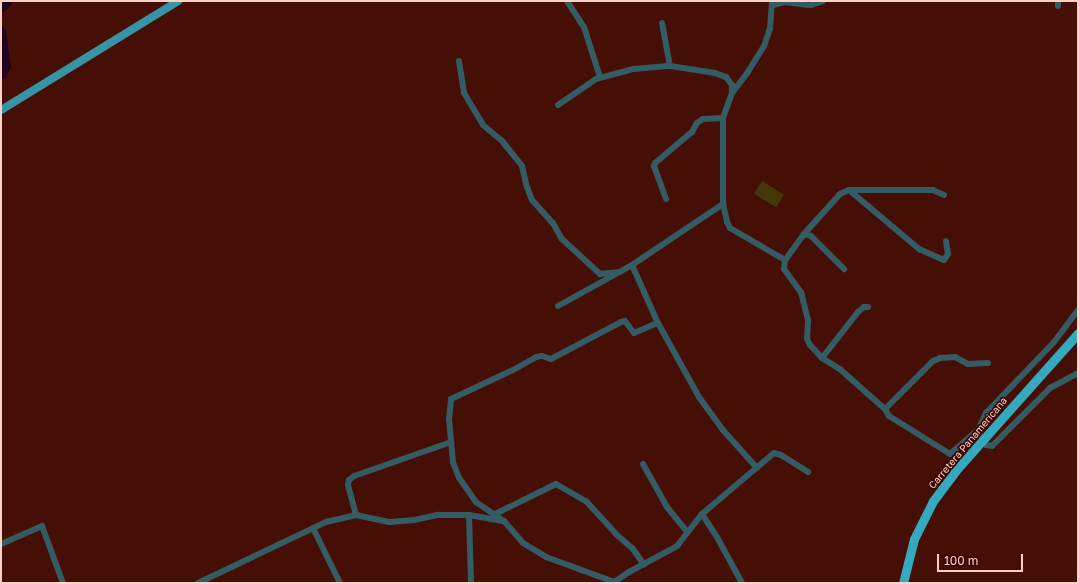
<!DOCTYPE html>
<style>
body{margin:0}
#map{position:relative;width:1079px;height:584px;overflow:hidden;background:#450f05;font-family:"Golos Text",sans-serif}
div>[style]{position:absolute}
[style*='--x']{left:calc(var(--x)*1px);top:calc(var(--y)*1px);width:calc(var(--w)*1px);rotate:calc(var(--a)*1deg)}
.green>*{inset:0;background:#443808;transform-origin:0 0}
.river>*{height:10px;margin:-5px;padding:0 5px;transform-origin:5px;border-radius:5px;background:#23001f}
.minor>*{height:6px;margin:-3px;padding:0 3px;transform-origin:3px;border-radius:3px;background:#345c65}
.major>*{height:8px;margin:-4px;padding:0 4px;transform-origin:4px;border-radius:4px;background:#3793a6}
.highway>*{height:9px;margin:-4.5px;padding:0 4.5px;transform-origin:4.5px;border-radius:4.5px;background:#34a9bf}
span{translate:-50% -50%;white-space:nowrap;text-align:center;line-height:1.15;-webkit-text-stroke:3.5px #390400;paint-order:stroke}
.street-label{font-size:10px;color:#fed1c7}
.frame{position:absolute;inset:0;border:2px solid #fed1c7;pointer-events:none}
.scale{position:absolute;left:937px;top:554px;width:86px;height:18px;box-sizing:border-box;border:2px solid #fed1c7;border-top:0;padding-left:5px;font-size:12px;line-height:14px;white-space:nowrap;color:#fed1c7;-webkit-text-stroke:3px #390400;paint-order:stroke}
</style>
<div id="map">
<div class="green">
<i style="left:762px;top:181px;width:26px;height:15px;rotate:32deg"></i>
</div>
<div class="river">
<i style="--x:1;--y:8;--w:10;--a:-45"></i>
<i style="--x:1;--y:32;--w:34;--a:82"></i>
<i style="--x:6;--y:66;--w:10;--a:119"></i>
</div>
<div class="minor">
<i style="--x:567;--y:1;--w:31;--a:57"></i>
<i style="--x:584;--y:27;--w:52;--a:72.3"></i>
<i style="--x:772;--y:1;--w:27;--a:94"></i>
<i style="--x:770;--y:28;--w:19;--a:108"></i>
<i style="--x:764;--y:46;--w:31;--a:122"></i>
<i style="--x:748;--y:72;--w:26;--a:127"></i>
<i style="--x:732;--y:93;--w:27;--a:110"></i>
<i style="--x:723;--y:118;--w:86;--a:90"></i>
<i style="--x:723;--y:204;--w:18;--a:77"></i>
<i style="--x:727;--y:222;--w:7;--a:63"></i>
<i style="--x:730;--y:228;--w:64;--a:30.2"></i>
<i style="--x:1058;--y:1;--w:5;--a:90"></i>
<i style="--x:773;--y:5;--w:12;--a:-14"></i>
<i style="--x:785;--y:2;--w:26;--a:7"></i>
<i style="--x:811;--y:5;--w:13;--a:-18"></i>
<i style="--x:662;--y:23;--w:44;--a:79.5"></i>
<i style="--x:459;--y:61;--w:32;--a:81"></i>
<i style="--x:464;--y:93;--w:37;--a:59"></i>
<i style="--x:483;--y:125;--w:25;--a:40"></i>
<i style="--x:502;--y:141;--w:32;--a:51"></i>
<i style="--x:522;--y:166;--w:22;--a:77"></i>
<i style="--x:527;--y:187;--w:14;--a:69"></i>
<i style="--x:532;--y:200;--w:31;--a:48"></i>
<i style="--x:553;--y:223;--w:18;--a:61"></i>
<i style="--x:562;--y:239;--w:52;--a:42.6"></i>
<i style="--x:600;--y:274;--w:20;--a:-6"></i>
<i style="--x:558;--y:105;--w:46;--a:-34.4"></i>
<i style="--x:596;--y:79;--w:39;--a:-15"></i>
<i style="--x:634;--y:69;--w:36;--a:-5"></i>
<i style="--x:670;--y:66;--w:46;--a:8.8"></i>
<i style="--x:715;--y:73;--w:12;--a:20"></i>
<i style="--x:726;--y:77;--w:10;--a:53"></i>
<i style="--x:732;--y:85;--w:8;--a:90"></i>
<i style="--x:849;--y:190;--w:92;--a:40.1"></i>
<i style="--x:919;--y:249;--w:27;--a:24"></i>
<i style="--x:944;--y:260;--w:7;--a:-56"></i>
<i style="--x:948;--y:254;--w:13;--a:-99"></i>
<i style="--x:944;--y:195;--w:12;--a:-156"></i>
<i style="--x:933;--y:190;--w:84;--a:180"></i>
<i style="--x:849;--y:190;--w:10;--a:156"></i>
<i style="--x:840;--y:194;--w:54;--a:132"></i>
<i style="--x:804;--y:234;--w:32;--a:126"></i>
<i style="--x:785;--y:260;--w:9;--a:96"></i>
<i style="--x:784;--y:269;--w:29;--a:54"></i>
<i style="--x:801;--y:292;--w:30;--a:76"></i>
<i style="--x:808;--y:321;--w:18;--a:93"></i>
<i style="--x:807;--y:339;--w:7;--a:63"></i>
<i style="--x:810;--y:345;--w:18;--a:47"></i>
<i style="--x:822;--y:358;--w:22;--a:32"></i>
<i style="--x:841;--y:370;--w:59;--a:41.6"></i>
<i style="--x:885;--y:409;--w:8;--a:60"></i>
<i style="--x:889;--y:416;--w:72;--a:31.9"></i>
<i style="--x:950;--y:454;--w:37;--a:-41"></i>
<i style="--x:978;--y:430;--w:19;--a:-65"></i>
<i style="--x:986;--y:413;--w:98;--a:-46.2"></i>
<i style="--x:1054;--y:342;--w:40;--a:-53"></i>
<i style="--x:666;--y:199;--w:35;--a:-110"></i>
<i style="--x:654;--y:166;--w:3;--a:-72"></i>
<i style="--x:655;--y:163;--w:48;--a:-40"></i>
<i style="--x:692;--y:132;--w:10;--a:-61"></i>
<i style="--x:697;--y:123;--w:7;--a:-34"></i>
<i style="--x:703;--y:119;--w:20;--a:-3"></i>
<i style="--x:804;--y:234;--w:7;--a:16"></i>
<i style="--x:811;--y:236;--w:47;--a:45"></i>
<i style="--x:632;--y:265;--w:64;--a:65.9"></i>
<i style="--x:658;--y:323;--w:85;--a:61"></i>
<i style="--x:699;--y:397;--w:41;--a:54"></i>
<i style="--x:723;--y:430;--w:51;--a:48.2"></i>
<i style="--x:558;--y:306;--w:85;--a:-29"></i>
<i style="--x:632;--y:265;--w:110;--a:-33.8"></i>
<i style="--x:822;--y:358;--w:58;--a:-52"></i>
<i style="--x:858;--y:312;--w:8;--a:-40"></i>
<i style="--x:864;--y:307;--w:4;--a:0"></i>
<i style="--x:885;--y:409;--w:68;--a:-45"></i>
<i style="--x:933;--y:361;--w:8;--a:-23"></i>
<i style="--x:940;--y:358;--w:15;--a:-4"></i>
<i style="--x:955;--y:357;--w:15;--a:28"></i>
<i style="--x:968;--y:364;--w:20;--a:-3"></i>
<i style="--x:978;--y:430;--w:17;--a:62"></i>
<i style="--x:986;--y:445;--w:6;--a:9"></i>
<i style="--x:992;--y:446;--w:82;--a:-45"></i>
<i style="--x:1050;--y:388;--w:32;--a:-28"></i>
<i style="--x:643;--y:464;--w:49;--a:60.8"></i>
<i style="--x:667;--y:507;--w:32;--a:51"></i>
<i style="--x:495;--y:514;--w:68;--a:-26.2"></i>
<i style="--x:556;--y:484;--w:34;--a:30"></i>
<i style="--x:586;--y:501;--w:46;--a:47.6"></i>
<i style="--x:617;--y:535;--w:21;--a:41"></i>
<i style="--x:633;--y:549;--w:19;--a:55"></i>
<i style="--x:702;--y:514;--w:27;--a:57"></i>
<i style="--x:717;--y:537;--w:52;--a:61.5"></i>
<i style="--x:356;--y:515;--w:31;--a:-105"></i>
<i style="--x:348;--y:485;--w:5;--a:-79"></i>
<i style="--x:349;--y:480;--w:6;--a:-39"></i>
<i style="--x:354;--y:476;--w:103;--a:-19.3"></i>
<i style="--x:469;--y:515;--w:68;--a:88.3"></i>
<i style="--x:501;--y:519;--w:30;--a:-146"></i>
<i style="--x:476;--y:502;--w:29;--a:-125"></i>
<i style="--x:459;--y:478;--w:17;--a:-111"></i>
<i style="--x:453;--y:462;--w:43;--a:-95.3"></i>
<i style="--x:449;--y:419;--w:20;--a:-84"></i>
<i style="--x:451;--y:399;--w:68;--a:-25.1"></i>
<i style="--x:513;--y:370;--w:26;--a:-29"></i>
<i style="--x:536;--y:357;--w:6;--a:-9"></i>
<i style="--x:542;--y:356;--w:9;--a:18"></i>
<i style="--x:551;--y:359;--w:79;--a:-27.9"></i>
<i style="--x:621;--y:322;--w:4;--a:-14"></i>
<i style="--x:625;--y:321;--w:15;--a:53"></i>
<i style="--x:634;--y:333;--w:26;--a:-23"></i>
<i style="--x:313;--y:528;--w:61;--a:63.9"></i>
<i style="--x:1;--y:544;--w:45;--a:-23.7"></i>
<i style="--x:42;--y:526;--w:61;--a:69.8"></i>
<i style="--x:616;--y:581;--w:16;--a:-35"></i>
<i style="--x:629;--y:572;--w:55;--a:-28.4"></i>
<i style="--x:677;--y:546;--w:41;--a:-52"></i>
<i style="--x:702;--y:514;--w:94;--a:-40.3"></i>
<i style="--x:774;--y:453;--w:7;--a:16"></i>
<i style="--x:781;--y:455;--w:32;--a:32"></i>
<i style="--x:198;--y:583;--w:142;--a:-25.5"></i>
<i style="--x:326;--y:522;--w:31;--a:-13"></i>
<i style="--x:356;--y:515;--w:35;--a:12"></i>
<i style="--x:390;--y:522;--w:24;--a:-5"></i>
<i style="--x:414;--y:520;--w:25;--a:-12"></i>
<i style="--x:438;--y:515;--w:31;--a:0"></i>
<i style="--x:469;--y:515;--w:36;--a:10"></i>
<i style="--x:504;--y:521;--w:29;--a:49"></i>
<i style="--x:523;--y:543;--w:27;--a:31"></i>
<i style="--x:546;--y:557;--w:76;--a:20.1"></i>
</div>
<div class="major">
<i style="--x:1;--y:110;--w:208;--a:-31.6"></i>
</div>
<div class="highway">
<i style="--x:903;--y:583;--w:45;--a:-76"></i>
<i style="--x:914;--y:539;--w:42;--a:-63.4"></i>
<i style="--x:933;--y:501;--w:40;--a:-53"></i>
<i style="--x:957;--y:469;--w:182;--a:-48.3"></i>
</div>
<div class="street-label">
<span style="left:968px;top:443px;rotate:-50deg">Carretera Panamericana</span>
</div>
<div class="frame"></div>
<div class="scale">100 m</div>
</div>
